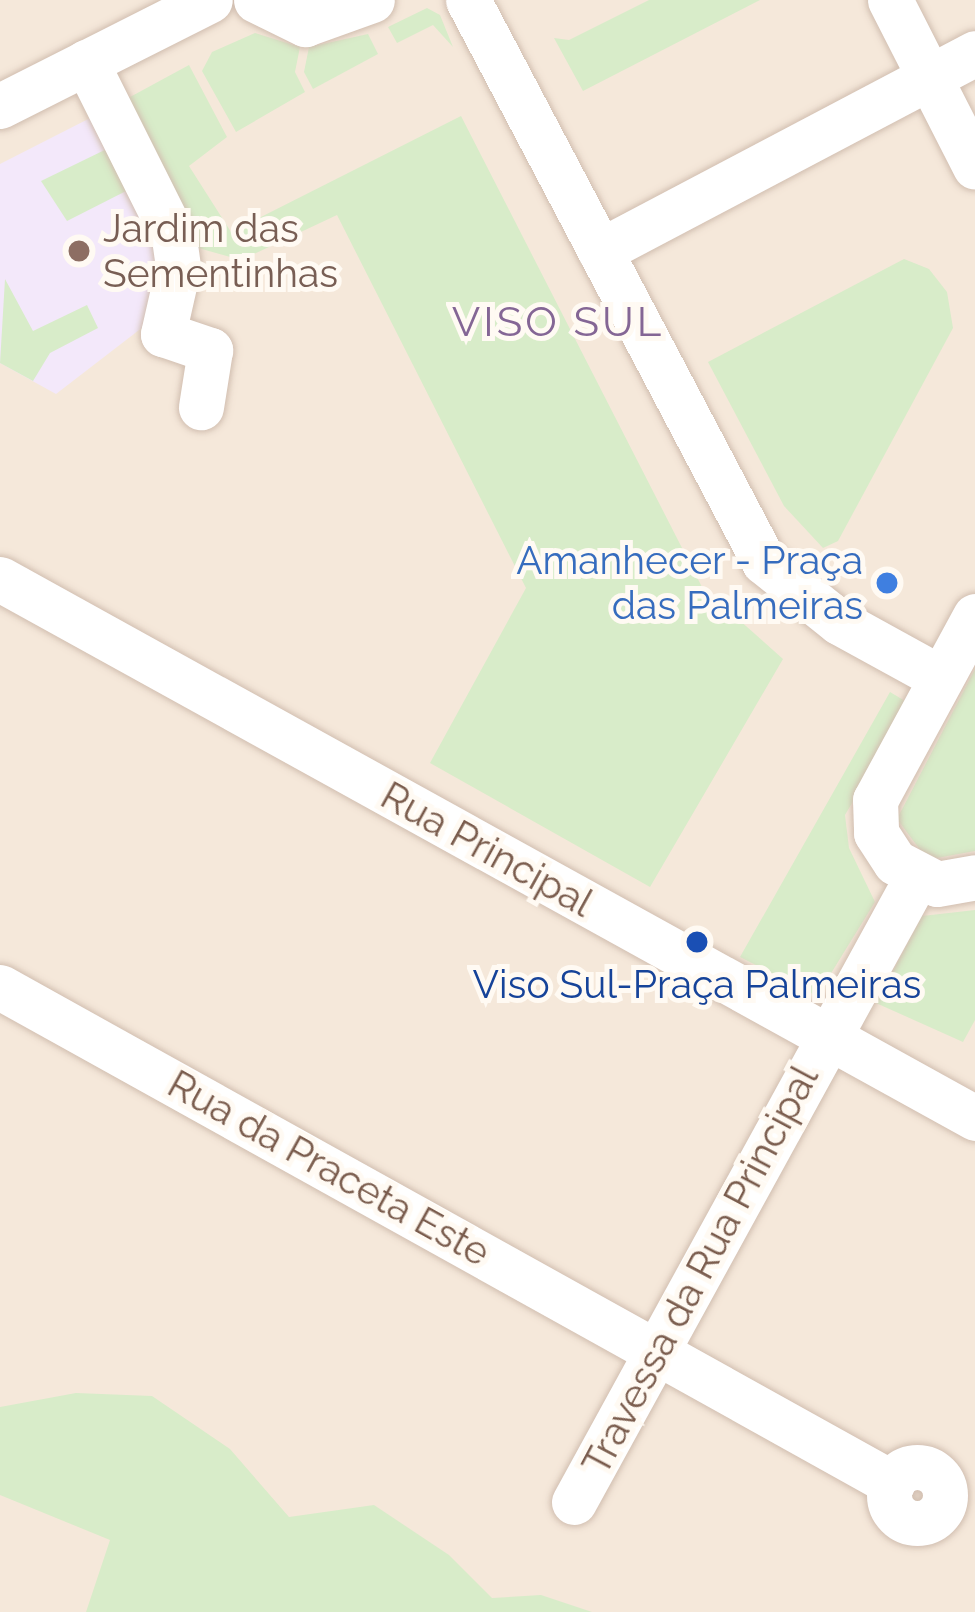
<!DOCTYPE html>
<meta charset="utf-8">
<style>
body{margin:0}
#map{position:relative;width:975px;height:1612px;overflow:hidden;background:#fdf6ec;font-family:Raleway,sans-serif}
div>[style]{position:absolute}
[style*='--x']{left:calc(var(--x)*1px);top:calc(var(--y)*1px);width:calc(var(--w)*1px);rotate:calc(var(--a)*1deg)}
.residential>*{inset:0;background:#f5e8da;transform-origin:0 0}
.education>*{inset:0;background:#f3e8fa}
.green>*{inset:0;background:#d8ecc9}
.roads{filter:drop-shadow(0 0 3px #d1beb0) drop-shadow(0 0 3px #d1beb0)}
.minor>*{height:45px;margin:-22.5px;padding:0 22.5px;transform-origin:22.5px;border-radius:22.5px;background:#fff}
.minor>.ring{margin:-22.5px;padding:0;box-sizing:content-box;background:none;border:45px solid #fff;border-radius:50%}
.dots>*{width:33px;height:33px;translate:-50% -50%;box-sizing:border-box;border:6px solid #fffaf3;border-radius:50%}
span{translate:-50% -50%;white-space:nowrap;text-align:center;line-height:1.15;-webkit-text-stroke:10px #fffaf3;paint-order:stroke}
.education-label{font-size:39px;color:#785e54}
.left{translate:0 -50%;text-align:left}
.shop-label{font-size:39px;color:#366cbe}
.right{translate:-100% -50%;text-align:right}
.street-label{font-size:39px;color:#7a5c4d}
.transit-label{font-size:39px;color:#164399}
.neighbourhood-label{font-size:42px;color:#846695;letter-spacing:3px}
</style>
<div id="map">
<div class="residential">
<i style="left:0;top:0;width:975px;height:1612px"></i>
</div>
<div class="education">
<i style="clip-path:polygon(102px 112px,160px 236px,162px 271px,143px 327px,56px 394px,0 363px,0 164px)"></i>
</div>
<div class="green">
<i style="clip-path:polygon(649px 0,760px 0,583px 91px,554px 38px,569px 40px)"></i>
<i style="clip-path:polygon(427px 8px,440px 15px,453px 47px,433px 25px,397px 43px,388px 27px)"></i>
<i style="clip-path:polygon(255px 33px,300px 47px,295px 72px,305px 92px,236px 132px,202px 71px,212px 52px)"></i>
<i style="clip-path:polygon(368px 34px,378px 54px,313px 89px,304px 72px,309px 47px)"></i>
<i style="clip-path:polygon(189px 65px,227px 137px,189px 166px,231px 232px,461px 116px,702px 587px,783px 659px,650px 887px,430px 763px,526px 588px,337px 215px,241px 260px,191px 246px,119px 103px)"></i>
<i style="clip-path:polygon(117px 144px,130px 189px,67px 221px,41px 181px)"></i>
<i style="clip-path:polygon(904px 259px,929px 269px,947px 292px,953px 328px,838px 541px,823px 548px,784px 506px,708px 362px)"></i>
<i style="clip-path:polygon(5px 279px,33px 331px,87px 305px,98px 328px,50px 353px,33px 381px,0 363px)"></i>
<i style="clip-path:polygon(975px 669px,975px 851px,937px 858px,921px 851px,897px 819px)"></i>
<i style="clip-path:polygon(890px 692px,910px 704px,845px 815px,849px 848px,875px 902px,817px 996px,740px 957px)"></i>
<i style="clip-path:polygon(975px 910px,975px 1020px,963px 1042px,876px 1003px,922px 916px)"></i>
<i style="clip-path:polygon(76px 1393px,152px 1396px,230px 1449px,289px 1517px,374px 1505px,449px 1555px,492px 1598px,541px 1595px,592px 1612px,86px 1612px,110px 1540px,0 1495px,0 1407px)"></i>
</div>
<div class="roads">
<div class="minor">
<i style="--x:256;--y:0;--w:55;--a:26.1"></i>
<i style="--x:305;--y:24;--w:71;--a:-19.7"></i>
<i style="--x:468;--y:0;--w:635;--a:62.22"></i>
<i style="--x:764;--y:562;--w:96;--a:38.7"></i>
<i style="--x:839;--y:622;--w:116;--a:28.8"></i>
<i style="--x:890;--y:0;--w:187;--a:63"></i>
<i style="--x:86;--y:62;--w:197;--a:63.4"></i>
<i style="--x:174;--y:238;--w:30;--a:82"></i>
<i style="--x:178;--y:268;--w:68;--a:102.8"></i>
<i style="--x:163;--y:334;--w:50;--a:18.8"></i>
<i style="--x:210;--y:350;--w:58;--a:99"></i>
<i style="--x:0;--y:106;--w:235;--a:-26.8"></i>
<i style="--x:600;--y:251;--w:424;--a:-27.8"></i>
<i style="--x:0;--y:579;--w:1114;--a:28.93"></i>
<i style="--x:975;--y:616;--w:209;--a:118.5"></i>
<i style="--x:875;--y:800;--w:33;--a:88"></i>
<i style="--x:876;--y:833;--w:35;--a:57"></i>
<i style="--x:895;--y:862;--w:47;--a:27.6"></i>
<i style="--x:937;--y:884;--w:39;--a:-10"></i>
<i style="--x:0;--y:987;--w:1021;--a:29.08"></i>
<i class="ring" style="left:889px;top:1467px;width:11px;height:11px"></i>
<i style="--x:574;--y:1502;--w:715;--a:-61.25"></i>
</div>
</div>
<div class="dots">
<i style="left:79px;top:251px;background:#8d6e63"></i>
<i style="left:887px;top:583px;background:#3f7fe0"></i>
<i style="left:697px;top:942px;background:#1a4fb4"></i>
</div>
<div class="education-label">
<span class="left" style="left:103px;top:251px">Jardim das<br>Sementinhas</span>
</div>
<div class="shop-label">
<span class="right" style="left:863px;top:583px">Amanhecer - Praça<br>das Palmeiras</span>
</div>
<div class="street-label">
<span style="left:487px;top:849px;rotate:29deg">Rua Principal</span>
<span style="left:329px;top:1168px;rotate:29deg">Rua da Praceta Este</span>
<span style="left:700px;top:1270px;rotate:-62deg">Travessa da Rua Principal</span>
</div>
<div class="transit-label">
<span style="left:697px;top:984px">Viso Sul-Praça Palmeiras</span>
</div>
<div class="neighbourhood-label">
<span style="left:558px;top:322px">VISO SUL</span>
</div>
</div>
